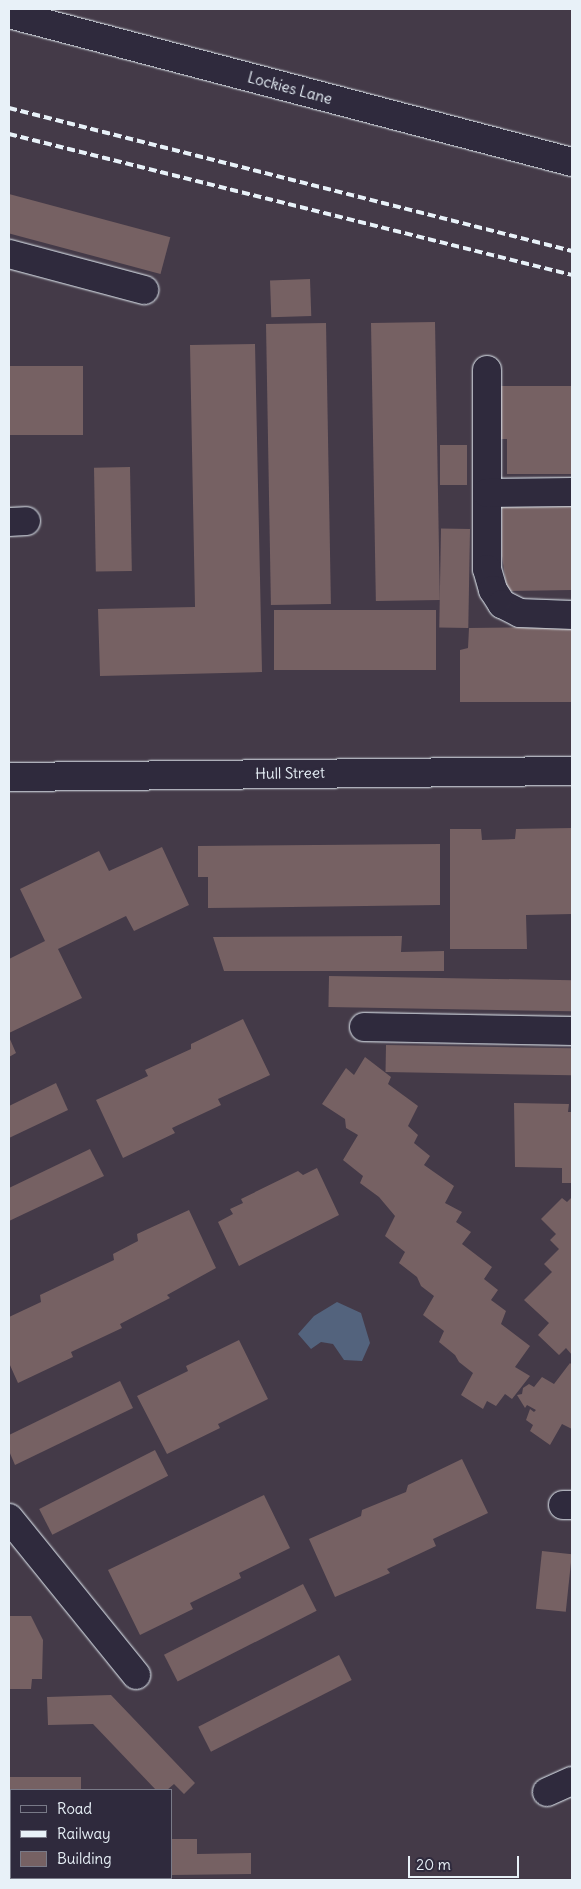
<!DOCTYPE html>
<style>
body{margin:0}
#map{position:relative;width:581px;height:1889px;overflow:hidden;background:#443a48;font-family:Delius,sans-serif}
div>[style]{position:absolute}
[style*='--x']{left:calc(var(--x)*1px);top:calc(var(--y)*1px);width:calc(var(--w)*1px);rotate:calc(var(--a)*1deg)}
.water>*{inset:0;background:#53637d}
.building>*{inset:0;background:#766163;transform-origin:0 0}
.roads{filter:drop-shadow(0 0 1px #e8f1f8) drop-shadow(0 0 1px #e8f1f8)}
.minor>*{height:28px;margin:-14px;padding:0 14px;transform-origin:14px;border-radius:14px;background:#2f2a3d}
.rail>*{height:4px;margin-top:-2px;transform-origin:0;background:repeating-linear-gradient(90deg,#e8f1f8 0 8px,transparent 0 12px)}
span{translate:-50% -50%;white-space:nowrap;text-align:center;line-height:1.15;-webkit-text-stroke:5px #2f2a3d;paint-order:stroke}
.street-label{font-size:15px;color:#e8f1f8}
.frame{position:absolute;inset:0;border:10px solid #e8f1f8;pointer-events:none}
.legend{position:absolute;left:10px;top:1789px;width:162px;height:90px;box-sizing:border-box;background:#2f2a3d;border:1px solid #797a88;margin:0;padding:6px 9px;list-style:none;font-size:15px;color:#e8f1f8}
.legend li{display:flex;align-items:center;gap:10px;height:25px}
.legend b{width:25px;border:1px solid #797a88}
.scale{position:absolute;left:408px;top:1856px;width:111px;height:22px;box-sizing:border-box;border:2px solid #e8f1f8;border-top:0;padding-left:6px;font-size:15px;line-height:18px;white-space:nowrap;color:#e8f1f8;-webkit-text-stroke:4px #2f2a3d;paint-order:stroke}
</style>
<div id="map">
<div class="water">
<i style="clip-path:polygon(337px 1302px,361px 1313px,370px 1343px,362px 1361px,344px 1360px,333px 1344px,321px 1342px,311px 1349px,298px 1334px,314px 1316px)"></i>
</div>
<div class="building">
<i style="left:9px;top:194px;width:167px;height:38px;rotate:15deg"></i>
<i style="left:310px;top:279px;width:37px;height:40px;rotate:88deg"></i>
<i style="left:435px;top:322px;width:278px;height:64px;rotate:89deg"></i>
<i style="left:326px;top:323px;width:281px;height:60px;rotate:89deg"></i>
<i style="clip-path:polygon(255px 344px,262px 672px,100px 676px,98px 609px,195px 607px,190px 345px)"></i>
<i style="left:9px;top:366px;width:74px;height:69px"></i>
<i style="clip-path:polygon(501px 386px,572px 386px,572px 474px,507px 474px,507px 439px,501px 439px)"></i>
<i style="left:440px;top:445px;width:27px;height:40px"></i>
<i style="left:130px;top:467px;width:104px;height:36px;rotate:89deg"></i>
<i style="clip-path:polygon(502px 503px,572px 503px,572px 590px,507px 591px,502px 556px)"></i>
<i style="left:470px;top:529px;width:99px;height:29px;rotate:91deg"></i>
<i style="left:274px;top:610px;width:162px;height:60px"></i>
<i style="clip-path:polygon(572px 627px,572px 702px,460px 702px,460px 650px,468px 648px,469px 628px)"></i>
<i style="clip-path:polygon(572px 828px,572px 914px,526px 915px,527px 949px,450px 949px,450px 829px,481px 829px,482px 840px,515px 839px,516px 829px)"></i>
<i style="clip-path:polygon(440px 844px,440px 905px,208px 908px,208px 877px,198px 877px,198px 846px)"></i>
<i style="clip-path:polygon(162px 847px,189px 905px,134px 931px,126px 916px,58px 949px,82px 998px,9px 1033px,9px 959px,45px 941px,20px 889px,99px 851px,109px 871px)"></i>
<i style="clip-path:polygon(402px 936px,401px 952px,444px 951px,444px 971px,224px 971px,213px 937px)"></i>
<i style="left:329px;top:976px;width:243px;height:31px;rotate:1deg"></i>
<i style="clip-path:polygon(243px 1019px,270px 1075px,218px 1099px,221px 1105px,172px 1128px,175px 1133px,123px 1158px,96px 1100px,148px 1076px,145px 1070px,191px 1049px,191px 1044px)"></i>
<i style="clip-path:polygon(9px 1037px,16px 1053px,9px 1057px)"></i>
<i style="left:386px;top:1045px;width:186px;height:27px;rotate:1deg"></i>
<i style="clip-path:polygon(365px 1057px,391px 1077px,388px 1084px,418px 1106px,408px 1126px,418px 1135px,414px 1143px,430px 1156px,424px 1165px,454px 1186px,445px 1203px,462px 1212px,456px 1222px,471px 1232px,462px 1244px,492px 1267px,484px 1279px,498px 1290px,491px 1300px,506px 1311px,501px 1324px,530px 1346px,515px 1367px,530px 1376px,512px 1399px,505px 1394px,496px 1406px,487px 1401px,483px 1409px,461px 1395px,473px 1373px,459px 1362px,455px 1355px,439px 1342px,444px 1331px,423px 1315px,434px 1296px,421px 1286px,417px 1277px,399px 1263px,405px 1252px,385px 1236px,395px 1216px,379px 1197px,360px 1183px,363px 1176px,343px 1160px,358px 1135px,346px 1128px,345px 1119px,322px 1104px,346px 1068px,354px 1075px)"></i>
<i style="clip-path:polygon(56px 1083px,68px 1110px,9px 1138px,9px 1106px)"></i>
<i style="clip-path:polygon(514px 1103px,569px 1104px,568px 1112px,572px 1112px,572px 1183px,562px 1183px,562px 1168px,515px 1167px)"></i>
<i style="clip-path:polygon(90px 1149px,104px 1176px,9px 1221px,9px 1188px)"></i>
<i style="clip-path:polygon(317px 1168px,339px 1215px,239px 1266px,218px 1222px,233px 1214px,230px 1209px,243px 1203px,241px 1199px,298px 1171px,303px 1175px)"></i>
<i style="clip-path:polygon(572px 1197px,572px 1355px,566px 1348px,559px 1355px,538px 1335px,549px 1323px,524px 1300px,552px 1272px,544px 1264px,559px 1249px,550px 1240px,556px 1234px,541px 1219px,562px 1198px,567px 1202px)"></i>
<i style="clip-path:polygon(189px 1210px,216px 1268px,167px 1295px,170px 1298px,120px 1324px,122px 1328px,71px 1352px,73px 1357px,18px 1383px,9px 1363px,9px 1317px,41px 1302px,40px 1295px,114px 1260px,113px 1254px,138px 1241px,137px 1234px)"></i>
<i style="clip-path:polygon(239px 1340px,268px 1399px,218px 1424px,220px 1428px,167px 1454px,137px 1396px,188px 1371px,186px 1366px)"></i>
<i style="clip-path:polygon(570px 1363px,572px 1365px,572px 1429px,562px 1424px,550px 1445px,530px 1431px,533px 1425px,526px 1420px,530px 1409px,534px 1412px,536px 1410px,527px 1405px,525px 1408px,517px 1395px,522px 1394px,523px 1388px,529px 1384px,534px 1387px,542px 1377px,554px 1384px)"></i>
<i style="clip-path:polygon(120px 1381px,133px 1408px,15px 1465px,9px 1451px,9px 1435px)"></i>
<i style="left:155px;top:1450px;width:29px;height:130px;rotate:63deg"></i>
<i style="clip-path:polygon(462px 1459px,488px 1513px,433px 1539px,436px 1546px,387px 1569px,390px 1573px,335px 1597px,309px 1539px,361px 1516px,362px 1510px,406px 1492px,408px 1485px)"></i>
<i style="clip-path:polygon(264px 1495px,290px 1548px,239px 1573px,241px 1578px,190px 1603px,193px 1609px,140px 1635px,108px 1570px)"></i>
<i style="left:542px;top:1551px;width:30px;height:58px;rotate:6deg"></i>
<i style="left:303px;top:1584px;width:30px;height:156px;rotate:63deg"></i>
<i style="clip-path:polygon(9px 1616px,31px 1616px,43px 1640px,42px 1679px,32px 1679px,31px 1689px,9px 1689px)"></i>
<i style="left:339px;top:1655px;width:28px;height:158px;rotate:63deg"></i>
<i style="clip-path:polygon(111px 1695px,195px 1783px,184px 1794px,174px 1784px,167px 1790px,156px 1790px,93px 1724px,48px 1725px,47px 1697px)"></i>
<i style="clip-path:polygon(9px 1777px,81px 1777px,81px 1790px,11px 1790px,11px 1851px,9px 1851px)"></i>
<i style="clip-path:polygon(171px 1839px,197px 1839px,197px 1854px,251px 1853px,251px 1874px,171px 1875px)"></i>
</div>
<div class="roads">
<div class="minor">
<i style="--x:9;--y:14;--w:582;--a:14.73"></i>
<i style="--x:9;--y:254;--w:140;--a:14.9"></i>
<i style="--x:487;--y:370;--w:199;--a:90"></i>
<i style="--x:487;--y:569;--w:22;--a:74"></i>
<i style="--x:493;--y:590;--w:17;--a:57"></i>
<i style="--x:502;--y:604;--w:20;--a:27"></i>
<i style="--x:520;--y:613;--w:52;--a:2.2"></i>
<i style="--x:487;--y:493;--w:85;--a:-0.7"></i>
<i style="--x:9;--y:522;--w:17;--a:-3"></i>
<i style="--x:9;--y:777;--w:563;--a:-0.61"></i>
<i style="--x:364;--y:1027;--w:208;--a:1.1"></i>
<i style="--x:563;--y:1505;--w:9;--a:0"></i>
<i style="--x:9;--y:1518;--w:202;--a:51"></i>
<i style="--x:547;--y:1792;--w:27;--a:-24"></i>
</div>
</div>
<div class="rail">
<i style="--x:9;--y:108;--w:581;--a:14.25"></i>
<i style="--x:9;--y:134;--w:580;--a:14.06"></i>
</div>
<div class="street-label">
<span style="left:290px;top:88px;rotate:15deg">Lockies Lane</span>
<span style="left:290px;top:773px;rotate:-1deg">Hull Street</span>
</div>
<div class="frame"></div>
<ul class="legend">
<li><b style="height:6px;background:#2f2a3d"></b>Road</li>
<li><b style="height:6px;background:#e8f1f8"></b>Railway</li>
<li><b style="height:14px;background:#766163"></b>Building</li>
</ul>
<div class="scale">20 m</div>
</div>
